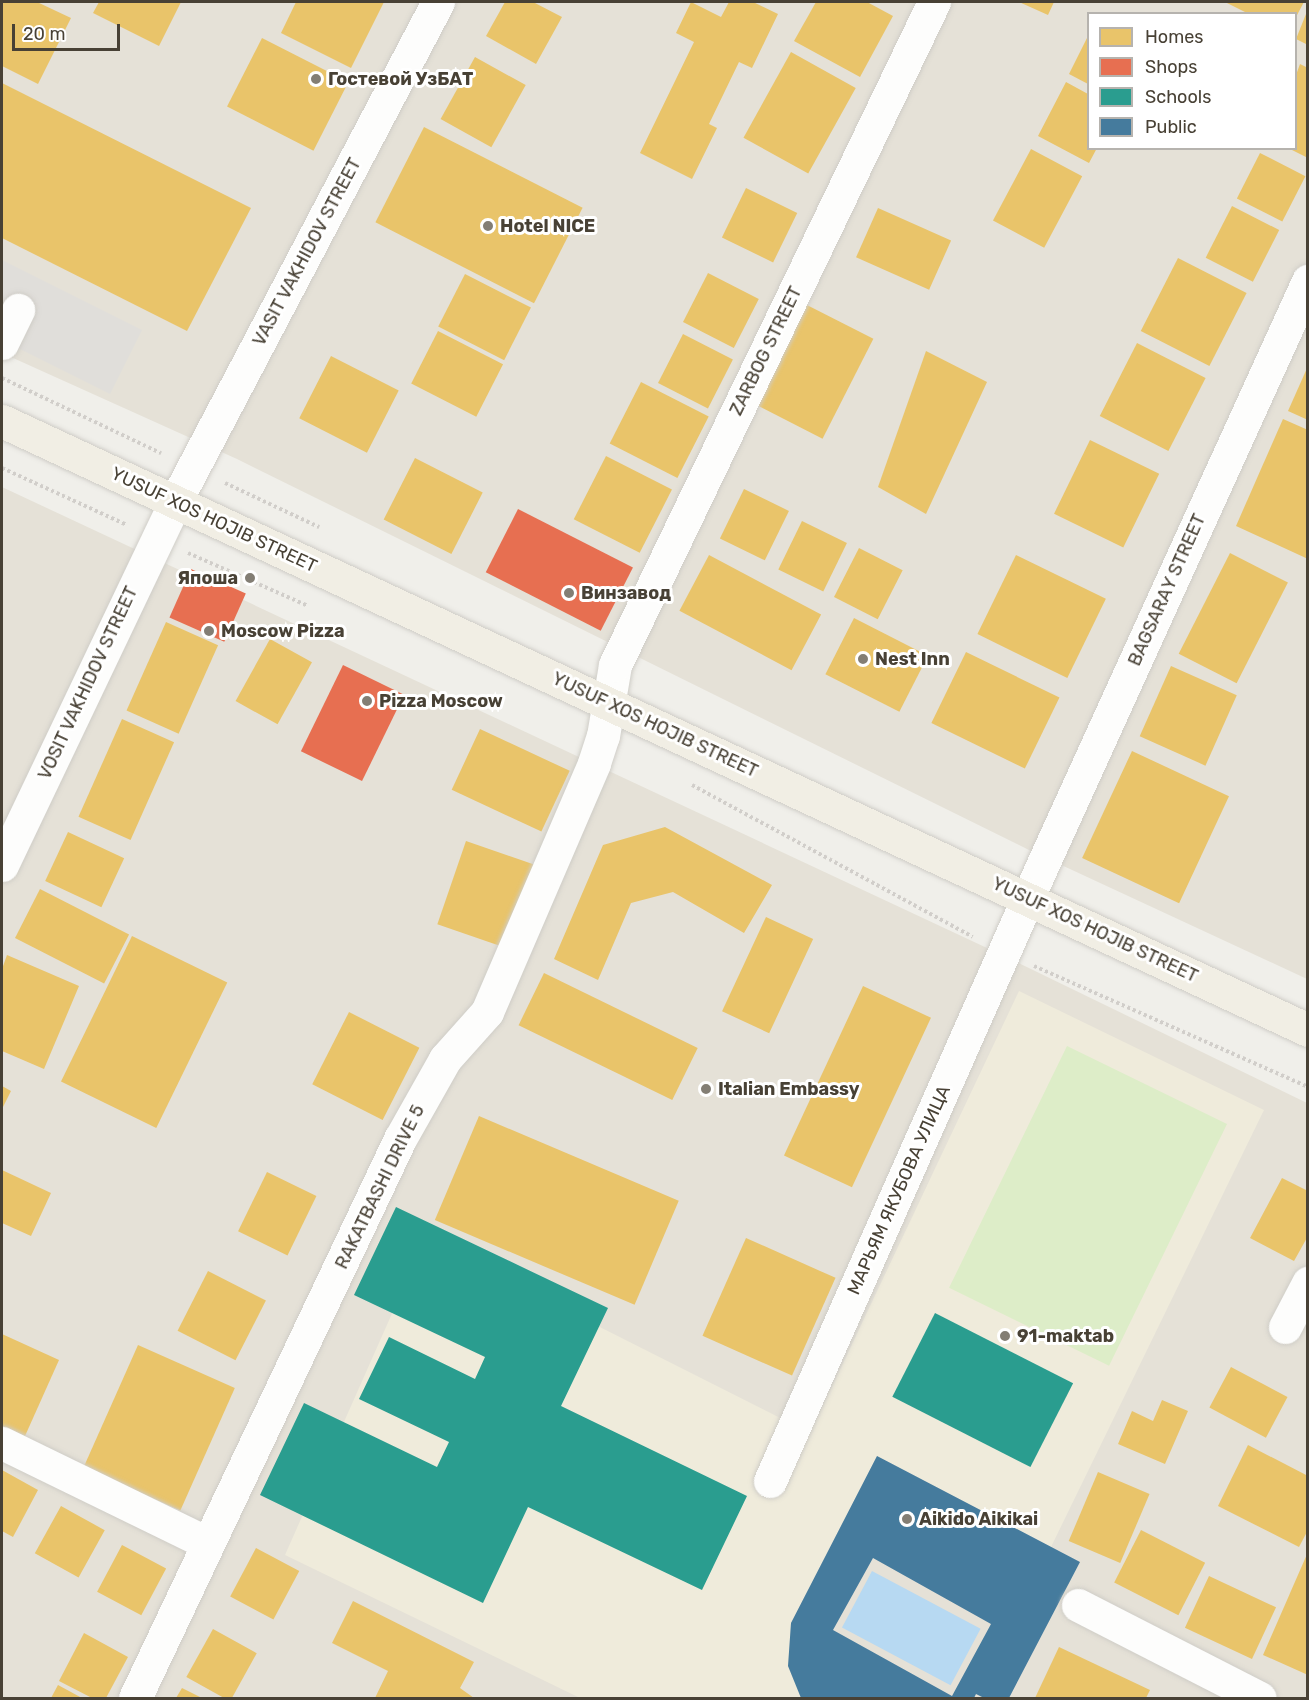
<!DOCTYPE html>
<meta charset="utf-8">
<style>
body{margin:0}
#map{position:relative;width:1309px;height:1700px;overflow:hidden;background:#f0efea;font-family:Rubik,sans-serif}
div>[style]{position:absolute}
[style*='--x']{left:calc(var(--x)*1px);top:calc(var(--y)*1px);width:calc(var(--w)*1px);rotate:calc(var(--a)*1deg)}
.residential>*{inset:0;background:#e5e1d7}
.education>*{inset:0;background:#efebdb}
.green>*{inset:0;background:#ddedc8;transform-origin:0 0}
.parking>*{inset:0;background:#e0deda}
.water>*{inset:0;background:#b7d9f2;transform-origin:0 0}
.homes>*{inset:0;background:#e9c46a;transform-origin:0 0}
.shops>*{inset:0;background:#e76f51;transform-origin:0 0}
.schools>*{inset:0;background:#2a9d8f;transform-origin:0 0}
.public>*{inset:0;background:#457b9d}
.path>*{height:4px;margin-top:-2px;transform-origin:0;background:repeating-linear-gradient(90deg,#d1ceca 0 3px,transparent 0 6px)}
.roads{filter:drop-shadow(0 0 2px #cfcdc7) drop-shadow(0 0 2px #cfcdc7)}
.minor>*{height:33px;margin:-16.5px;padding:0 16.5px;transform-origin:16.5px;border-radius:16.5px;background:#fdfdfc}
.major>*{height:33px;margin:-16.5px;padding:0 16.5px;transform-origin:16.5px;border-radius:16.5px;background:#f1eee4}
.dots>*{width:16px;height:16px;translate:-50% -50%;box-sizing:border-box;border:3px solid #fff;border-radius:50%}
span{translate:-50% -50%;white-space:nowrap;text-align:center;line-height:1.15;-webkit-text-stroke:6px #fff;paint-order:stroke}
.poi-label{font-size:18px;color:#484135;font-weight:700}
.left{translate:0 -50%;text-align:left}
.right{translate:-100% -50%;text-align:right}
.street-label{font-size:18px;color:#484135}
.frame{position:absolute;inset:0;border:3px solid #484135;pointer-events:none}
.legend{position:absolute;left:1087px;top:12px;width:210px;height:138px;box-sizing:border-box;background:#fff;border:2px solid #b6b3ae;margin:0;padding:8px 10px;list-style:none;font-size:18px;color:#484135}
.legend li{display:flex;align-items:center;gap:12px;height:30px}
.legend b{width:30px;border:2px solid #b6b3ae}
.scale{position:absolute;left:12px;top:24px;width:108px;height:27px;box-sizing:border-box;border:3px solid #484135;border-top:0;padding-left:8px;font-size:18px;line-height:21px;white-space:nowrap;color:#484135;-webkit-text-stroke:4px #fff;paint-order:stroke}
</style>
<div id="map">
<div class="residential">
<i style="clip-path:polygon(evenodd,2px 2px,1307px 2px,1307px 979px,1029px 850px,237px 459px,2px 353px,2px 2px,1088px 14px,1296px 14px,1296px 148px,1088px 148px,1088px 14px)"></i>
<i style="clip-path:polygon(2px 487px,1002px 955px,1307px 1103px,1307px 1698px,2px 1698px)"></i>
</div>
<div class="education">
<i style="clip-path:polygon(1019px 991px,1264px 1110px,1051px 1547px,877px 1456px,791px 1623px,788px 1666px,801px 1698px,580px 1698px,285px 1555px,425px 1239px,810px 1433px)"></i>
</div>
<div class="green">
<i style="left:1067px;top:1046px;width:178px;height:269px;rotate:26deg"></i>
</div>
<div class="parking">
<i style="clip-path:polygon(2px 260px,142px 330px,110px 394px,2px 340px)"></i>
</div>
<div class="water">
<i style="left:872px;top:1571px;width:123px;height:64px;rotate:28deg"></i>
</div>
<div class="homes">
<i style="clip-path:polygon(2px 2px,37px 2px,71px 18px,38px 84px,2px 66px)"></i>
<i style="clip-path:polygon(99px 2px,181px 2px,159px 46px,93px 13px)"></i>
<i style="clip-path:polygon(296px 2px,384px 2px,351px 68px,281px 33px)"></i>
<i style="clip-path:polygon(505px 2px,533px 2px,562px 17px,536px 64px,486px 36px)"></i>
<i style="clip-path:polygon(691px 2px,721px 17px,729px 2px,753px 2px,778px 14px,752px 68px,739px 62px,709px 124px,717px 128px,692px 179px,640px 153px,694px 42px,676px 33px)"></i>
<i style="clip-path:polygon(816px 2px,867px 2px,893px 16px,860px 77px,794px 41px)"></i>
<i style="clip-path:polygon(1019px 2px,1054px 2px,1048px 15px)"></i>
<i style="clip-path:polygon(1225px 2px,1304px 2px,1296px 17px,1296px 14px,1249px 14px)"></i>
<i style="clip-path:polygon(1308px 9px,1308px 45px,1296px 39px)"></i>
<i style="clip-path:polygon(1088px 36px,1088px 84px,1069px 74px)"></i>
<i style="left:262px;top:38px;width:97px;height:77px;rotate:27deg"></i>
<i style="left:791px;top:52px;width:74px;height:98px;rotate:29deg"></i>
<i style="left:475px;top:57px;width:58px;height:71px;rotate:29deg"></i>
<i style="clip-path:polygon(1300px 64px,1308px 68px,1308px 158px,1288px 148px,1296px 148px,1296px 75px)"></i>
<i style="clip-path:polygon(1066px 82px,1088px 94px,1088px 148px,1097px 148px,1089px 163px,1038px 136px)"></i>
<i style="clip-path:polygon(2px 83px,251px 208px,187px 331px,2px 238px)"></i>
<i style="left:424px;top:127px;width:178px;height:107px;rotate:27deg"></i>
<i style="left:1031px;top:149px;width:58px;height:81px;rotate:28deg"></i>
<i style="left:1260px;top:153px;width:51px;height:51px;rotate:27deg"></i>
<i style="left:746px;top:188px;width:57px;height:55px;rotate:26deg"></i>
<i style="left:1232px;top:206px;width:53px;height:58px;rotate:27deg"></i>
<i style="left:878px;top:208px;width:80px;height:54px;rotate:24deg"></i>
<i style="left:1178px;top:258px;width:77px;height:82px;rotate:27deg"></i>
<i style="left:708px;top:273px;width:57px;height:55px;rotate:27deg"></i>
<i style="left:465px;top:274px;width:74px;height:59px;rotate:27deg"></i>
<i style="left:803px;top:303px;width:79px;height:112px;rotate:27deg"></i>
<i style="left:438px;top:331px;width:73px;height:59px;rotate:27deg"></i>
<i style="left:683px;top:334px;width:56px;height:55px;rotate:27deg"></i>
<i style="left:1137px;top:343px;width:77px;height:82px;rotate:27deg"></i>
<i style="clip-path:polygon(926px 351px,987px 382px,926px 514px,878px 487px)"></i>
<i style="left:331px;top:356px;width:76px;height:70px;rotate:27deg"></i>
<i style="clip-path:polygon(1308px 366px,1308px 420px,1288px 411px)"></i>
<i style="left:641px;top:382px;width:76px;height:69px;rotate:27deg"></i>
<i style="clip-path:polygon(1283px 419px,1308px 430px,1308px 559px,1236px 526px)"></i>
<i style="left:1090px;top:440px;width:77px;height:82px;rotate:26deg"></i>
<i style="left:606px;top:456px;width:74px;height:71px;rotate:27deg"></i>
<i style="left:415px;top:458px;width:76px;height:69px;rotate:27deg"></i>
<i style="left:744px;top:489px;width:50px;height:55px;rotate:26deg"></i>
<i style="left:802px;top:521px;width:50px;height:54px;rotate:26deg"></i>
<i style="left:859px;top:548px;width:49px;height:55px;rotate:27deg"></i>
<i style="left:1230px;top:553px;width:65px;height:113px;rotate:27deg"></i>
<i style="left:709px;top:555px;width:127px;height:63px;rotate:28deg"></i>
<i style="left:1016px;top:555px;width:100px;height:88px;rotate:26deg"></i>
<i style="left:854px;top:618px;width:83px;height:63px;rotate:27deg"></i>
<i style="left:166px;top:622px;width:57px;height:97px;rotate:24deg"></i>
<i style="left:270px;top:639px;width:48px;height:71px;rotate:29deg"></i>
<i style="left:966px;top:652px;width:104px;height:79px;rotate:26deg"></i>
<i style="left:1171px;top:666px;width:72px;height:77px;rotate:24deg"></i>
<i style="left:122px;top:719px;width:57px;height:107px;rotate:24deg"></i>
<i style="left:480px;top:729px;width:99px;height:67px;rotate:25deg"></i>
<i style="left:1132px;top:751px;width:107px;height:118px;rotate:25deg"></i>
<i style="clip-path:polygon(665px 827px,772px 885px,744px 933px,673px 892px,631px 903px,598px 980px,554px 959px,603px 845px)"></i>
<i style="left:68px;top:832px;width:62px;height:54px;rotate:25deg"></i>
<i style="left:466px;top:841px;width:72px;height:88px;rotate:19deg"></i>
<i style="left:40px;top:889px;width:100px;height:55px;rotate:27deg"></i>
<i style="left:766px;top:917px;width:52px;height:104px;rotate:25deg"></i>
<i style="left:132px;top:936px;width:106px;height:162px;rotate:26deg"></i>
<i style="clip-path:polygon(7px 955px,79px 986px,44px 1069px,2px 1051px,2px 969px)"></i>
<i style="left:544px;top:973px;width:171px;height:58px;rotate:26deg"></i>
<i style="left:863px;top:986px;width:75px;height:187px;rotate:25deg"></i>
<i style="left:349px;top:1012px;width:79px;height:81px;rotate:27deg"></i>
<i style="clip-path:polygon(2px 1086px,11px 1091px,2px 1109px)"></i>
<i style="left:479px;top:1116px;width:217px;height:113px;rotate:23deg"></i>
<i style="clip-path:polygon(2px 1170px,51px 1193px,31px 1236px,2px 1223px)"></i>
<i style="left:267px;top:1172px;width:55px;height:66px;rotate:26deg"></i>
<i style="clip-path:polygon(1282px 1178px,1308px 1191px,1308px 1236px,1294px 1261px,1250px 1238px)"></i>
<i style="left:746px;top:1238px;width:98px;height:107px;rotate:24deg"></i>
<i style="left:208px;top:1271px;width:65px;height:67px;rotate:27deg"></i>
<i style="clip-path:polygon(2px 1334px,59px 1360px,25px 1436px,2px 1426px)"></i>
<i style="left:138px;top:1345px;width:106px;height:134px;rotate:24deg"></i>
<i style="left:1231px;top:1367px;width:64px;height:46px;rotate:28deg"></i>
<i style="clip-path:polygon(1162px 1400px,1188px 1411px,1165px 1464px,1118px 1444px,1132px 1411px,1153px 1421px)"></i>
<i style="clip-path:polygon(1248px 1445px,1308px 1476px,1308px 1530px,1299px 1547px,1218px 1506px)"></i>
<i style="clip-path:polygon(2px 1470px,38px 1490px,13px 1537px,2px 1531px)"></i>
<i style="left:1098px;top:1472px;width:56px;height:75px;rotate:23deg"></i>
<i style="left:61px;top:1506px;width:50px;height:54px;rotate:29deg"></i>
<i style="left:1141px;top:1530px;width:72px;height:59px;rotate:27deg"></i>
<i style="left:122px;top:1545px;width:50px;height:53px;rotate:28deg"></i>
<i style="left:256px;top:1548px;width:49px;height:55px;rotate:28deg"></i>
<i style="clip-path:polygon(1308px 1552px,1308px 1675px,1263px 1655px)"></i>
<i style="left:1209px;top:1576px;width:74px;height:57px;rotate:25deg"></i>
<i style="clip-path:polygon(353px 1601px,474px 1662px,460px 1688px,474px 1698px,375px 1698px,388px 1671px,332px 1643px)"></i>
<i style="left:213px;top:1629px;width:50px;height:55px;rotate:29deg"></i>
<i style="clip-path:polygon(84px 1633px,128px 1657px,106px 1698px,92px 1698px,59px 1681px)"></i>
<i style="clip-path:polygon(1059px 1647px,1150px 1690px,1146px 1698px,1035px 1698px)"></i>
<i style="clip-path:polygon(58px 1685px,82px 1698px,51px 1698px)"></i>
<i style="clip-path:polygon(182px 1688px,202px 1698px,176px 1698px)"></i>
</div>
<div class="shops">
<i style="left:518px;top:509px;width:129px;height:71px;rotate:27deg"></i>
<i style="left:191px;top:569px;width:60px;height:53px;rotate:24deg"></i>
<i style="left:343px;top:665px;width:68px;height:96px;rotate:26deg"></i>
</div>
<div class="schools">
<i style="clip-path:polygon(396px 1207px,608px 1308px,561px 1406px,747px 1496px,702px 1590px,528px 1507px,483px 1603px,260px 1495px,304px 1403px,437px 1467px,449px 1442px,359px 1399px,389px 1337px,475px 1379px,485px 1357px,354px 1295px)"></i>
<i style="left:935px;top:1313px;width:155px;height:94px;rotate:27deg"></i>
</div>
<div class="public">
<i style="clip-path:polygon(evenodd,877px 1456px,1080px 1562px,1009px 1698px,984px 1698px,976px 1694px,974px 1698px,801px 1698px,788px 1666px,791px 1623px,877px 1456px,873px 1558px,991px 1624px,952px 1696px,833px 1630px,873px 1558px)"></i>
</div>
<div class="path">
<i style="--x:2;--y:378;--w:176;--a:25.3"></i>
<i style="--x:2;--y:468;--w:137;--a:24.5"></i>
<i style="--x:225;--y:483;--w:104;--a:25.1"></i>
<i style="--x:188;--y:553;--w:131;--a:23.8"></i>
<i style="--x:692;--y:785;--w:319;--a:28.4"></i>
<i style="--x:1034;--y:966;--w:300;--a:23.8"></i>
</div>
<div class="roads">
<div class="minor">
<i style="--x:2;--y:343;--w:37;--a:-64"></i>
<i style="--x:2;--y:865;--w:402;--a:-64.5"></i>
<i style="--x:175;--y:502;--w:565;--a:-62.26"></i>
<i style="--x:1285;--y:1327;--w:50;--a:-62.4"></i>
<i style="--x:2;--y:1443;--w:228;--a:26"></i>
<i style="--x:770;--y:1481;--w:672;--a:-66.14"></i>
<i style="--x:1042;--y:866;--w:643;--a:-65.55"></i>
<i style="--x:1078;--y:1605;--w:204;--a:27.1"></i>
<i style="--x:135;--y:1698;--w:619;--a:-64.64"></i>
<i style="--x:400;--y:1139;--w:92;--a:-60.6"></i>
<i style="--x:445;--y:1059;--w:63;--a:-48.2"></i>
<i style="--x:487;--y:1012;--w:271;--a:-66.7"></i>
<i style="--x:594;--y:763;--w:28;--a:-72"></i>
<i style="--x:603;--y:736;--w:72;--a:-80.4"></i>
<i style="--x:615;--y:665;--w:736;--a:-64.31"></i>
</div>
<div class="major">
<i style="--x:2;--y:421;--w:1441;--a:25"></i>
</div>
</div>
<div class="dots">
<i style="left:316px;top:79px;background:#837e74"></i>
<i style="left:488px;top:226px;background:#837e74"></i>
<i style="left:250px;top:578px;background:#837e74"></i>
<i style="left:569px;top:593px;background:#837e74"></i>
<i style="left:209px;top:631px;background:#837e74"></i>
<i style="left:863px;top:659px;background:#837e74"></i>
<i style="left:367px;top:701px;background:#837e74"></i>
<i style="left:706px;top:1089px;background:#837e74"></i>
<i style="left:1005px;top:1336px;background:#837e74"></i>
<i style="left:907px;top:1519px;background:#837e74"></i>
</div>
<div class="poi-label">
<span class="left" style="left:328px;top:79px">Гостевой УзБАТ</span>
<span class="left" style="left:500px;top:226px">Hotel NICE</span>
<span class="right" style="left:238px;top:578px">Япоша</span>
<span class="left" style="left:581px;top:593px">Винзавод</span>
<span class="left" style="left:221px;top:631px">Moscow Pizza</span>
<span class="left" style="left:875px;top:659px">Nest Inn</span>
<span class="left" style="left:379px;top:701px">Pizza Moscow</span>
<span class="left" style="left:718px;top:1089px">Italian Embassy</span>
<span class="left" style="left:1017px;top:1336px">91-maktab</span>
<span class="left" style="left:919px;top:1519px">Aikido Aikikai</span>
</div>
<div class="street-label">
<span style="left:307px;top:252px;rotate:-62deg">VASIT VAKHIDOV STREET</span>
<span style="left:766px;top:351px;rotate:-64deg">ZARBOG STREET</span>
<span style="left:214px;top:520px;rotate:25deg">YUSUF XOS HOJIB STREET</span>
<span style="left:1167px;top:590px;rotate:-66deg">BAGSARАY STREET</span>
<span style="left:88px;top:683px;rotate:-65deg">VOSIT VAKHIDOV STREET</span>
<span style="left:655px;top:725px;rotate:25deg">YUSUF XOS HOJIB STREET</span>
<span style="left:1095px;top:930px;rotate:25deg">YUSUF XOS HOJIB STREET</span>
<span style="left:380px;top:1187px;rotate:-64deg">RAKATBASHI DRIVE 5</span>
<span style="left:899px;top:1190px;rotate:-66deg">МАРЬЯМ ЯКУБОВА УЛИЦА</span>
</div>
<div class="frame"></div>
<ul class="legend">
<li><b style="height:16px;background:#e9c46a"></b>Homes</li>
<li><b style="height:16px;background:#e76f51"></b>Shops</li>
<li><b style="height:16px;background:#2a9d8f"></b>Schools</li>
<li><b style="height:16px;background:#457b9d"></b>Public</li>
</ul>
<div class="scale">20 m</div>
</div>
